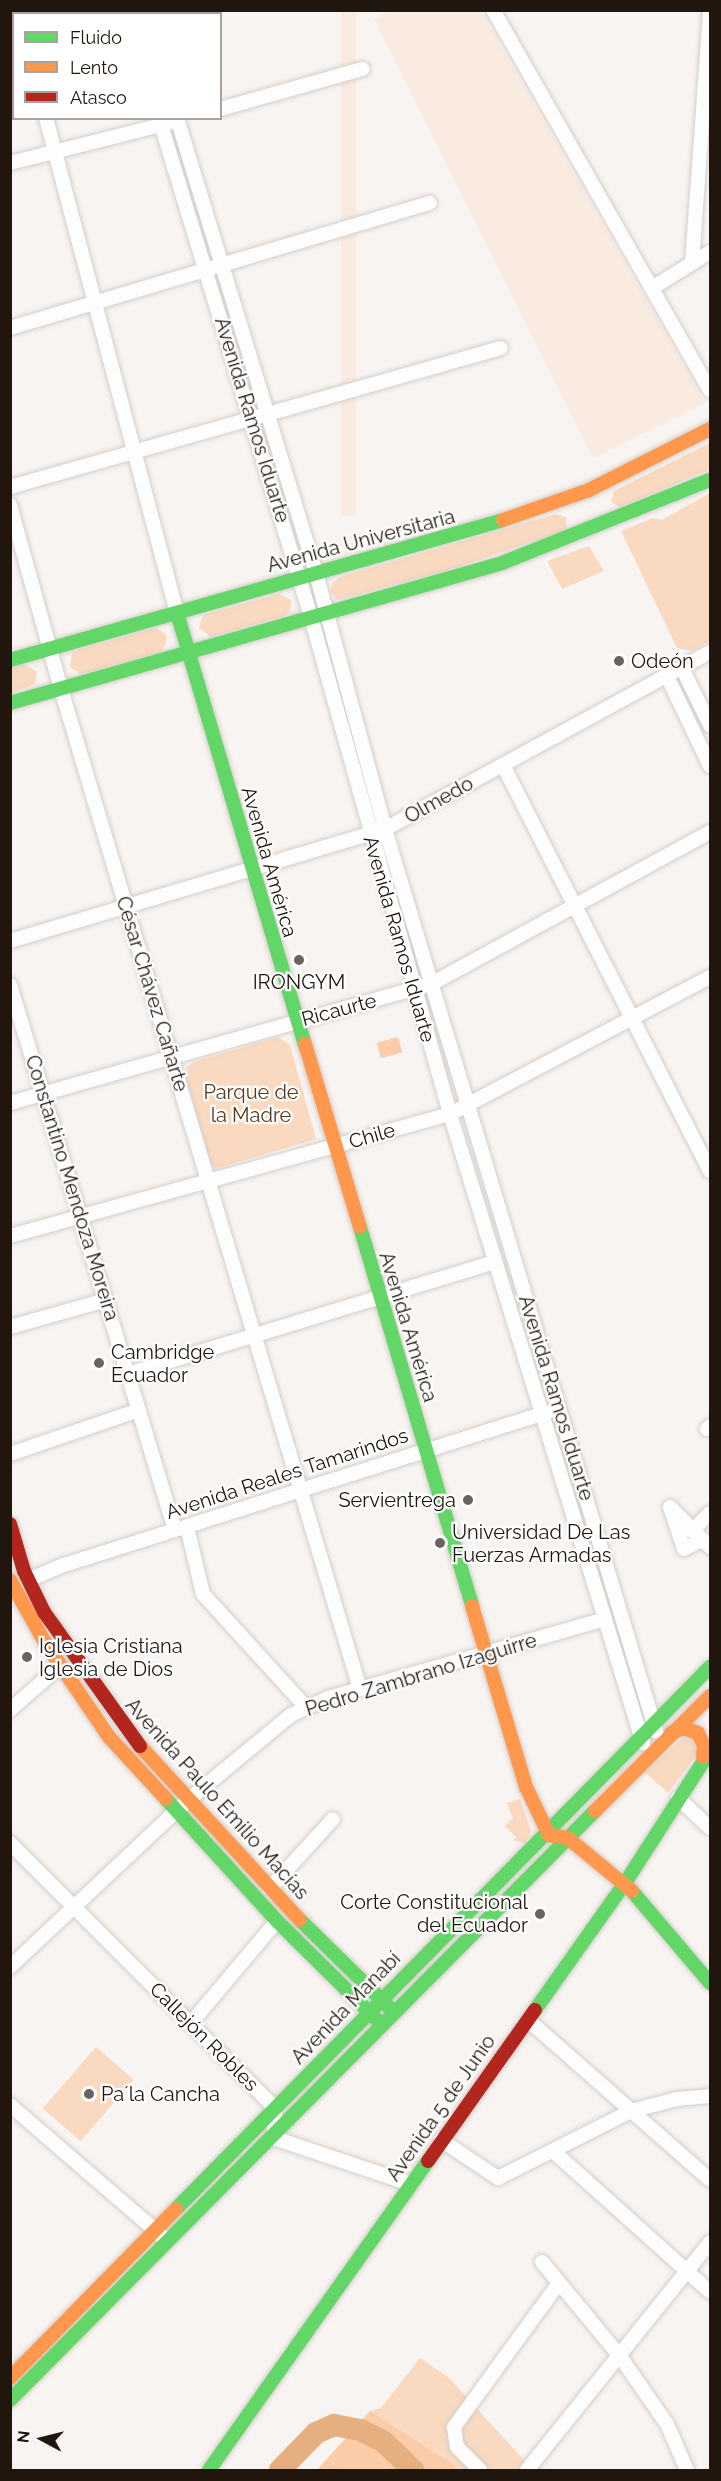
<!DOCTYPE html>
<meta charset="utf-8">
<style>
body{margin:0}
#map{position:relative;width:721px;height:2481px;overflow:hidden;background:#f7f4f2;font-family:Raleway,sans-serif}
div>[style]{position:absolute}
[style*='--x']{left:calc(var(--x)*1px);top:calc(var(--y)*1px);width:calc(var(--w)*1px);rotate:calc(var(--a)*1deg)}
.built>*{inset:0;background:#f9ebe0;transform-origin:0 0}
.green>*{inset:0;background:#f9d9c0;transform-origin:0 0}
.forest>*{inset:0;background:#facda8;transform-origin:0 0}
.river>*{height:22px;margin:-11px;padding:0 11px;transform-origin:11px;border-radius:11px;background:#e5af80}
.roads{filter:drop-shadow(0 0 2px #d5cec8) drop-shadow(0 0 2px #d5cec8)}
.street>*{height:14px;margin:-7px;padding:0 7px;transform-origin:7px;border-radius:7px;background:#fefdfd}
.fast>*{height:14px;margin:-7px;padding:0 7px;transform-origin:7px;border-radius:7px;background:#63d668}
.slow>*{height:14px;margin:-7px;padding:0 7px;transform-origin:7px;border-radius:7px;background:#ff974d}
.jam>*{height:14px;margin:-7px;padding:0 7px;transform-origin:7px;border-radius:7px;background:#b3261e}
.dots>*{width:16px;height:16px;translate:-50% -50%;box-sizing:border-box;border:3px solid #fff;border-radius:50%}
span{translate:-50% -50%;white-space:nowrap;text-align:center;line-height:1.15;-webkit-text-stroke:4.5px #fff;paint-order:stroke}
.street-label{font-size:20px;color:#20160d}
.poi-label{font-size:20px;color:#20160d}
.left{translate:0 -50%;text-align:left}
.right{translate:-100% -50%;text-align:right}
.park-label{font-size:20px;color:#59391d}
.frame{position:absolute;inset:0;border:12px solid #20160d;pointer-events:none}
.legend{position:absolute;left:12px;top:12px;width:210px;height:108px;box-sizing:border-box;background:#fff;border:2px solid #a6a29e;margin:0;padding:8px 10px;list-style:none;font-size:18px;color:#20160d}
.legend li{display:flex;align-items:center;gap:12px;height:30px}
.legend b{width:30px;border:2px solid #a6a29e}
.north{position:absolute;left:12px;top:2409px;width:60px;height:60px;-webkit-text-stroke:4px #fff;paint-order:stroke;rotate:277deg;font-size:16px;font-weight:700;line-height:24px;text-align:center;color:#20160d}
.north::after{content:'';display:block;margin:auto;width:21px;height:27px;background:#20160d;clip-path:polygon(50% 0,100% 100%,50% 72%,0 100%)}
</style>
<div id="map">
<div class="built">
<i style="clip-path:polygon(394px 10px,481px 11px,705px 403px,593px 458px,374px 19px)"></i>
<i style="left:341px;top:11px;width:15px;height:505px"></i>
</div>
<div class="green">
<i style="clip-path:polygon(710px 443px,710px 469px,620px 507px,611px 502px,614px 491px)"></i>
<i style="clip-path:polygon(710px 493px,710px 641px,693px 651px,677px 648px,621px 531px,653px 518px,662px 520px)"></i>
<i style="clip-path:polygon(556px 514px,566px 517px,567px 530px,445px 571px,337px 600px,331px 592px,332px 583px,340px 577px)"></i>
<i style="clip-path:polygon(589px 546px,604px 571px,562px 589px,547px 561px)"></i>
<i style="clip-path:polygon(279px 594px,291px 600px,290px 611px,285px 616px,211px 637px,199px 628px,203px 615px)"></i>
<i style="clip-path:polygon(154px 628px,165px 633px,167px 639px,161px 652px,81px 674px,70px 667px,72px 652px)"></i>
<i style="clip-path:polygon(24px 664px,37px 672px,35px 684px,11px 693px,11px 668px)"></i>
<i style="clip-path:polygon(278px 1037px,290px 1045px,316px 1139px,215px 1169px,210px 1163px,185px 1074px,187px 1067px,193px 1062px)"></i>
<i style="clip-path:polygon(688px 1733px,699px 1751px,668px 1793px,645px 1772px)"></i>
<i style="clip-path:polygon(520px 1799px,531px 1830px,526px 1844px,513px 1840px,516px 1837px,505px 1826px,513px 1818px,507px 1803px)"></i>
<i style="left:96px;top:2047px;width:50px;height:81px;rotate:41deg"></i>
<i style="clip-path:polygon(420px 2358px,450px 2379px,533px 2470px,459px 2470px,370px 2411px,381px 2408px)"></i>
</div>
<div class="forest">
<i style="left:398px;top:1037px;width:16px;height:22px;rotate:75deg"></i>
<i style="clip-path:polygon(370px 2411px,451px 2463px,459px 2470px,317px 2470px)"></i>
</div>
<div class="river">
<i style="--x:280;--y:2470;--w:52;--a:-45.8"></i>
<i style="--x:316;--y:2433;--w:20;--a:-24"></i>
<i style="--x:334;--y:2425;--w:26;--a:11"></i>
<i style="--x:360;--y:2430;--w:25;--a:26"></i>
<i style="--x:383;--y:2441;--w:42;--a:44"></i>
</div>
<div class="roads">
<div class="street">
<i style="--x:17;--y:10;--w:4;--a:76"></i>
<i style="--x:125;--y:10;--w:4;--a:76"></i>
<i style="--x:144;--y:10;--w:4;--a:76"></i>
<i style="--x:493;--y:10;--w:438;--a:60.3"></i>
<i style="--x:220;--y:109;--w:148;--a:-15.7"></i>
<i style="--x:46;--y:118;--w:512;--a:75.18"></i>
<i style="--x:159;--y:118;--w:522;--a:73.06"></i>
<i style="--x:311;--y:617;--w:516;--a:74.37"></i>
<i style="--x:450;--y:1114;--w:658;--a:72.94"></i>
<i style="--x:177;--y:118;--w:476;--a:73"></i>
<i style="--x:316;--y:573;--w:265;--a:74.9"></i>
<i style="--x:385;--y:829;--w:942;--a:73.28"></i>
<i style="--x:10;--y:163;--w:164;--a:-14.1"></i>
<i style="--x:692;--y:263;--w:251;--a:-85.9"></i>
<i style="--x:652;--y:288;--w:68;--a:-31.8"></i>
<i style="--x:10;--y:328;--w:438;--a:-16.6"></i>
<i style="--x:10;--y:487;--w:510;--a:-15.81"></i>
<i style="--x:10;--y:505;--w:191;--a:74.5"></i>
<i style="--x:61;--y:689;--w:1044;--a:73.35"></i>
<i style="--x:682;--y:668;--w:64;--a:63.8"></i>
<i style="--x:667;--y:676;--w:100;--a:64.5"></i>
<i style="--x:503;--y:765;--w:456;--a:63"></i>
<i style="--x:10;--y:941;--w:391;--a:-16.6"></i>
<i style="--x:385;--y:829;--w:370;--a:-28.6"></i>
<i style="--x:10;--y:985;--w:569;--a:73.16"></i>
<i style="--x:10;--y:1103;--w:437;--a:-15.8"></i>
<i style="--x:431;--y:984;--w:318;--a:-28.6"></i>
<i style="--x:10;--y:1236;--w:457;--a:-15.5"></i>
<i style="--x:450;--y:1114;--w:294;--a:-27.8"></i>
<i style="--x:10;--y:1327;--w:100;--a:-15.7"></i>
<i style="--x:128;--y:1374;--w:384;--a:-17"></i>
<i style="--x:707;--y:1429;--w:4;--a:-45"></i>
<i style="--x:10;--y:1454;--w:136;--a:-18.8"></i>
<i style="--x:187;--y:1527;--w:69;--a:76.6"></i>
<i style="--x:203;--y:1594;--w:153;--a:47.7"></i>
<i style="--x:692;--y:1531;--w:25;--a:-45"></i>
<i style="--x:701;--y:1540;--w:19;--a:152"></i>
<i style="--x:684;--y:1549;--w:44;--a:-108.4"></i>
<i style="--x:670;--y:1507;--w:57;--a:45"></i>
<i style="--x:28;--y:1580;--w:39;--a:-23"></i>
<i style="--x:64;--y:1565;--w:508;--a:-17.54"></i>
<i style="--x:10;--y:1710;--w:67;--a:-41.3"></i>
<i style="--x:678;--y:1798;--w:44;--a:43.2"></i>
<i style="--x:10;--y:1843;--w:375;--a:45"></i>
<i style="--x:275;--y:2108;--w:30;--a:92"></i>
<i style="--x:274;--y:2138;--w:145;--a:18.6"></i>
<i style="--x:270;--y:1888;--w:93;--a:-47.6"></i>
<i style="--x:10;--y:1967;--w:243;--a:-43.2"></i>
<i style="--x:187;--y:1801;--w:135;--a:-39.6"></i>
<i style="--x:291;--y:1715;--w:41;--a:-24.7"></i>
<i style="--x:328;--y:1698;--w:285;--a:-15.9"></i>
<i style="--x:528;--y:2020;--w:242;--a:41.3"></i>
<i style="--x:191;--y:2023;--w:133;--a:-49.9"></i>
<i style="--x:10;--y:2105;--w:201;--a:40.8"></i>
<i style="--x:441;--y:2140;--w:69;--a:33.7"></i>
<i style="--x:498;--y:2178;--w:149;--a:-26.7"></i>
<i style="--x:631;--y:2111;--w:48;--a:-14.6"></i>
<i style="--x:677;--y:2099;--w:33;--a:-5"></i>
<i style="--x:553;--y:2151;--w:211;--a:41.9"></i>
<i style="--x:542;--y:2262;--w:121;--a:50.4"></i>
<i style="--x:619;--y:2355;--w:84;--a:55.2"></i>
<i style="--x:667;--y:2424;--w:50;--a:66.5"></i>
<i style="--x:480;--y:2470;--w:33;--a:-135"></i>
<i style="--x:457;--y:2447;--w:20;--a:-99"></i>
<i style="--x:454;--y:2427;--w:178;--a:-53.9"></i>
<i style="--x:527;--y:2470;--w:292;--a:-51.2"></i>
</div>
<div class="fast">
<i style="--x:177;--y:613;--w:450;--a:73.5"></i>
<i style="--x:10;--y:660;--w:512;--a:-15.85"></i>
<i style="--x:10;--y:703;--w:512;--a:-15.88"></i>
<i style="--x:502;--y:563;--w:224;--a:-21.8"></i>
<i style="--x:360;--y:1227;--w:395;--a:73.5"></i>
<i style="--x:166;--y:1799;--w:165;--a:47.7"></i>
<i style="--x:277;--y:1921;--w:144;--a:44.7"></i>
<i style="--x:632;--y:1891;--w:121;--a:49.7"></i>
<i style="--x:300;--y:1920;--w:126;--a:44.4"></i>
<i style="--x:535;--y:2010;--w:156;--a:-54.7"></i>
<i style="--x:625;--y:1883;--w:157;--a:-57.2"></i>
<i style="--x:176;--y:2209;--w:761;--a:-45.43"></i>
<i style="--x:10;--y:2400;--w:830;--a:-45.2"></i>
<i style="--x:209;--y:2470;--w:379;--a:-54.7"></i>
</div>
<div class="slow">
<i style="--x:503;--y:520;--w:91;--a:-19.2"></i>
<i style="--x:589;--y:490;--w:136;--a:-26.8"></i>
<i style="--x:305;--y:1044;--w:191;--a:73.3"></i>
<i style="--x:10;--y:1580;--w:70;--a:60.9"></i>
<i style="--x:44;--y:1641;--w:116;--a:55.9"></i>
<i style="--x:109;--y:1737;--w:84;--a:47.4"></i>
<i style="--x:472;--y:1606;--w:189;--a:73.4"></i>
<i style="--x:526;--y:1787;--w:53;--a:64.4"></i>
<i style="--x:549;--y:1835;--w:19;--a:9"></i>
<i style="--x:568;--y:1838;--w:83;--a:39.6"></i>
<i style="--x:671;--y:1733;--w:14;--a:-21"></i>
<i style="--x:684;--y:1728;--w:15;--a:20"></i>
<i style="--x:698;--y:1733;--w:14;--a:65"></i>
<i style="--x:704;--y:1746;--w:11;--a:95"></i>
<i style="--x:140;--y:1746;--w:236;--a:47.4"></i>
<i style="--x:595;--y:1811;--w:163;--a:-45"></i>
<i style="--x:10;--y:2378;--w:237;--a:-45.5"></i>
</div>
<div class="jam">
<i style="--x:10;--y:1524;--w:49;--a:73.4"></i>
<i style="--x:24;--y:1571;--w:46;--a:64"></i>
<i style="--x:44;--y:1612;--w:165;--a:54.4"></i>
<i style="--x:428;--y:2161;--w:185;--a:-54.7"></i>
</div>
</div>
<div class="dots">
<i style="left:619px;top:661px;background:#6b645d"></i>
<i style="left:299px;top:960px;background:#6b645d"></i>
<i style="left:99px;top:1363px;background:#6b645d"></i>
<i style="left:468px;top:1500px;background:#6b645d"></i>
<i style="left:440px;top:1543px;background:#6b645d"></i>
<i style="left:27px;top:1657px;background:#6b645d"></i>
<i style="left:540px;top:1914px;background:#6b645d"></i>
<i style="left:89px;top:2094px;background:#6b645d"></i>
</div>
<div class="street-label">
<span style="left:252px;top:420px;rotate:73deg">Avenida Ramos Iduarte</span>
<span style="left:361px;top:541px;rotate:-15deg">Avenida Universitaria</span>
<span style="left:439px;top:800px;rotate:-29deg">Olmedo</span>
<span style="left:269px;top:862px;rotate:74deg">Avenida América</span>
<span style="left:399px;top:939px;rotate:74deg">Avenida Ramos Iduarte</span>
<span style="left:152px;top:994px;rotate:73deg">César Chávez Cañarte</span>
<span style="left:339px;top:1010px;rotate:-15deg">Ricaurte</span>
<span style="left:372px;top:1136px;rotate:-16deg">Chile</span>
<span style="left:72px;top:1188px;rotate:73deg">Constantino Mendoza Moreira</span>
<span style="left:408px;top:1327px;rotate:73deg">Avenida América</span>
<span style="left:556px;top:1398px;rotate:73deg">Avenida Ramos Iduarte</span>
<span style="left:287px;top:1474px;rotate:-18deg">Avenida Reales Tamarindos</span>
<span style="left:421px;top:1675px;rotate:-17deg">Pedro Zambrano Izaguirre</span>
<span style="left:217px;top:1799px;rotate:48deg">Avenida Paulo Emilio Macías</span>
<span style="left:346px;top:2008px;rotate:-46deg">Avenida Manabí</span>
<span style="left:204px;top:2037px;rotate:45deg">Callejón Robles</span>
<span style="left:441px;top:2108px;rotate:-55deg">Avenida 5 de Junio</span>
</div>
<div class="poi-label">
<span class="left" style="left:631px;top:661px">Odeón</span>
<span style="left:299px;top:982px">IRONGYM</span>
<span class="left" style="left:111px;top:1364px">Cambridge<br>Ecuador</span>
<span class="right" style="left:456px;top:1500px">Servientrega</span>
<span class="left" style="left:452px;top:1544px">Universidad De Las<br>Fuerzas Armadas</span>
<span class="left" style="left:39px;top:1658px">Iglesia Cristiana<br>Iglesia de Dios</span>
<span class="right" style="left:528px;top:1914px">Corte Constitucional<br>del Ecuador</span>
<span class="left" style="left:101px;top:2094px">Pa´la Cancha</span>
</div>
<div class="park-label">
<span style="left:251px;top:1104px">Parque de<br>la Madre</span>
</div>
<div class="frame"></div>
<ul class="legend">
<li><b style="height:8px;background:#63d668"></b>Fluido</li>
<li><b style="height:8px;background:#ff974d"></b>Lento</li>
<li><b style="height:8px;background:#b3261e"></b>Atasco</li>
</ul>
<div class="north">N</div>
</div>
